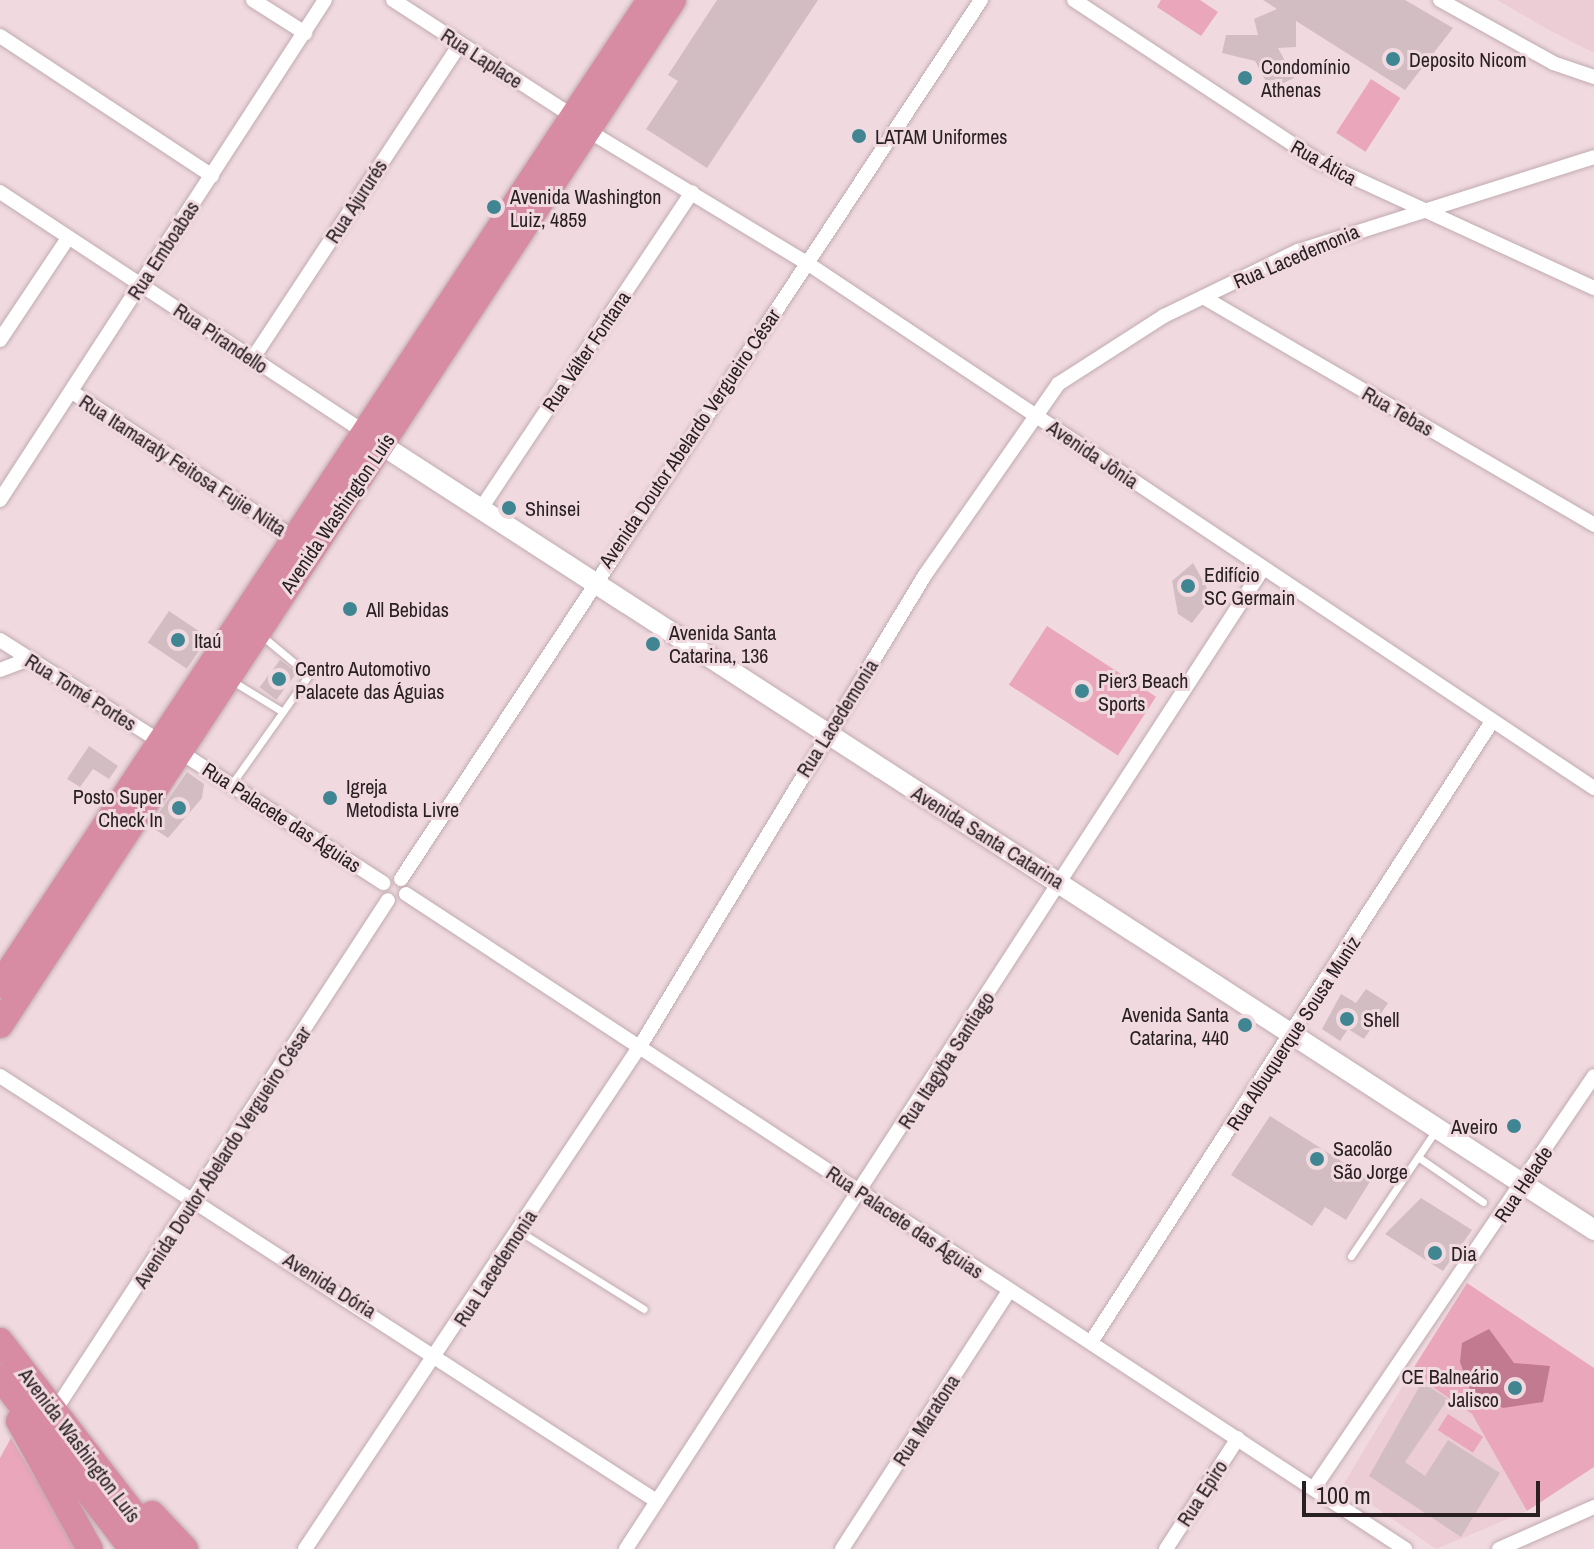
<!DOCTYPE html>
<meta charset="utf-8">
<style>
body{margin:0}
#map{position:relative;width:1594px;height:1549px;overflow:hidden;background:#f0dae0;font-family:"Archivo Narrow",sans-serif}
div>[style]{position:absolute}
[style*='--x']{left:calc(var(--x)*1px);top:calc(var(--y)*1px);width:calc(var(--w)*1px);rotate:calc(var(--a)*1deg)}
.built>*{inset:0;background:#eccdd6}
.green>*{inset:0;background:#eaa6bb;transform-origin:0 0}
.water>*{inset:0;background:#c17a90}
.building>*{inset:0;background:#d2bdc3;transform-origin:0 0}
.roads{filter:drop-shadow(0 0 2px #c0abb0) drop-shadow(0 0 2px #c0abb0)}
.lane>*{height:7px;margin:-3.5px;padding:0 3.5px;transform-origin:3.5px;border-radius:3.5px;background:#fff}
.street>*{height:14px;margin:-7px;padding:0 7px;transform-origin:7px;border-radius:7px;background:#fff}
.secondary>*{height:20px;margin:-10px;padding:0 10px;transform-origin:10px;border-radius:10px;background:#fff}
.highway>*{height:26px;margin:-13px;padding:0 13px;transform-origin:13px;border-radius:13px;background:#d78ca4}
.dots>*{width:22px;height:22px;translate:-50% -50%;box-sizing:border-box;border:4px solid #f0dae0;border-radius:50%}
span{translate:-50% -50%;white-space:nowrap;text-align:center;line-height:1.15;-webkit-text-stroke:6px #f0dae0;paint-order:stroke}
.street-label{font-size:20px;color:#282023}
.poi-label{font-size:20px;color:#282023}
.left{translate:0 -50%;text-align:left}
.right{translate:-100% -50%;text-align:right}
.scale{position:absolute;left:1302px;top:1481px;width:238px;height:36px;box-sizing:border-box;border:4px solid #282023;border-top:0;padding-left:10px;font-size:24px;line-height:28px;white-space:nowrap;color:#282023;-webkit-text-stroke:6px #f0dae0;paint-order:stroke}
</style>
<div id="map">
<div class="built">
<i style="clip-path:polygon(1497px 0,1594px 0,1594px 53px,1547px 29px)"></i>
<i style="clip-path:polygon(1411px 1372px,1472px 1414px,1527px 1511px,1436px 1549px,1343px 1485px)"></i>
</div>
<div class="green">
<i style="clip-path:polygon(1161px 0,1200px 0,1218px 12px,1201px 36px,1157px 7px)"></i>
<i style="left:1371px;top:79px;width:35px;height:64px;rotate:33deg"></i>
<i style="left:1047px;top:626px;width:130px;height:70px;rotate:33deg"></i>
<i style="clip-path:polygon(1467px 1283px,1594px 1368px,1594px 1467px,1527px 1511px,1472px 1414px,1411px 1372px)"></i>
<i style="left:1448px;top:1414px;width:42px;height:19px;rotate:33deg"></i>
<i style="clip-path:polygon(11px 1438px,78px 1549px,0 1549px,0 1458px)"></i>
</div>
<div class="water">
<i style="clip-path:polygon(1489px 1329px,1514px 1363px,1550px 1366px,1543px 1402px,1503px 1408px,1470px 1389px,1460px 1362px,1462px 1343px)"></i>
</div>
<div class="building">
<i style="clip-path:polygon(717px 0,818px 0,707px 168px,646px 129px,678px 81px,668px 75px)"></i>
<i style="clip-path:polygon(1263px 0,1405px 0,1453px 28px,1405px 90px,1296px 21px,1296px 47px,1278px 48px,1294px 78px,1270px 89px,1255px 61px,1222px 53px,1226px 35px,1258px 35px,1254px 19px,1277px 9px)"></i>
<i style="clip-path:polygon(1193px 563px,1212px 597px,1192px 623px,1178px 614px,1172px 581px)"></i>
<i style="left:169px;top:611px;width:47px;height:38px;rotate:34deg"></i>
<i style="left:280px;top:660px;width:21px;height:34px;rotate:37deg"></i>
<i style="clip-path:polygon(89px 746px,118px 766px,109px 779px,93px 769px,80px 787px,67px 779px)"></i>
<i style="clip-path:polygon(187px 772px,204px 784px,202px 798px,168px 838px,150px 826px)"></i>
<i style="clip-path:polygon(1366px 989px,1388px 1003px,1364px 1039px,1348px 1029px,1340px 1041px,1322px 1029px,1341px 994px,1356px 1003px)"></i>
<i style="clip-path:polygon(1270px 1116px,1371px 1180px,1346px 1220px,1325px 1207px,1312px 1226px,1231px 1175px)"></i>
<i style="clip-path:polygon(1421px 1198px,1472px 1230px,1443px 1271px,1385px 1234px)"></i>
<i style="clip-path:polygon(1422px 1382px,1448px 1399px,1405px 1462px,1425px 1476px,1448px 1440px,1500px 1473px,1461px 1537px,1369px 1476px)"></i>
</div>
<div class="roads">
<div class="lane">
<i style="--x:234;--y:682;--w:57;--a:31.5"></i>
<i style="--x:231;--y:785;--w:135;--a:-54.7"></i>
<i style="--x:309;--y:675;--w:61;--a:-140.3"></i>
<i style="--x:1418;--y:1157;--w:79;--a:34.7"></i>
<i style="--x:519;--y:1231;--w:147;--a:32"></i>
<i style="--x:1351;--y:1256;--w:152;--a:-56"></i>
</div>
<div class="street">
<i style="--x:253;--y:0;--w:62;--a:32.4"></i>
<i style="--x:393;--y:0;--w:213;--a:32.9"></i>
<i style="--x:1074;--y:0;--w:295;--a:33.4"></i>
<i style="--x:1320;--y:162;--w:302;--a:24.7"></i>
<i style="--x:1440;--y:0;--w:129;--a:29.1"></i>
<i style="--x:1553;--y:63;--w:43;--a:18.9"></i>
<i style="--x:0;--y:36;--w:254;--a:33.4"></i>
<i style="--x:587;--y:130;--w:257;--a:31.2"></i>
<i style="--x:807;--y:263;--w:946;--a:33.71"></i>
<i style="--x:0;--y:192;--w:435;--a:33.4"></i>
<i style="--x:1203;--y:297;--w:453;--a:30.2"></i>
<i style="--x:0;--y:340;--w:123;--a:-56.3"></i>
<i style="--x:253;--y:358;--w:376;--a:-56.6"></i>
<i style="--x:72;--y:392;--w:266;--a:33.3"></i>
<i style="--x:0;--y:500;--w:596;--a:-56.98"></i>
<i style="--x:480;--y:510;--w:382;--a:-56.3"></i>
<i style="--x:0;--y:640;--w:192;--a:32.4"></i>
<i style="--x:0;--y:670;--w:31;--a:-21"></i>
<i style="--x:180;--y:752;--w:242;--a:32.8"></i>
<i style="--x:401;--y:879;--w:1053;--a:-56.58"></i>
<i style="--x:406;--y:894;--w:1195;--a:33.25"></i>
<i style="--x:0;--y:1076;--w:780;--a:32.92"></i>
<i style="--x:1091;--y:1342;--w:737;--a:-57.13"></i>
<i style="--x:54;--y:1412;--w:611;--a:-56.88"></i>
<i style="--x:1314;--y:1488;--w:498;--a:-55.8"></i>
<i style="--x:305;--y:1549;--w:608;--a:-56.34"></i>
<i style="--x:642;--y:1043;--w:547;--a:-58.84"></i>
<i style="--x:925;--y:575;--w:233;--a:-55.1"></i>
<i style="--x:1058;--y:384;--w:126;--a:-32.7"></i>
<i style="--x:1164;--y:316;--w:149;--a:-25.9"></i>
<i style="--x:1298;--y:251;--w:311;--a:-17.6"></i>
<i style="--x:626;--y:1549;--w:1167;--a:-56.99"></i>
<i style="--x:842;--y:1549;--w:307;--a:-57.1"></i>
<i style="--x:1166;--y:1549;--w:132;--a:-57"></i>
<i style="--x:1499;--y:1549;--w:104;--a:-23.9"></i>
</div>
<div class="secondary">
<i style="--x:382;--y:445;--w:1444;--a:32.93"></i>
</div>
<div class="highway">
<i style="--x:0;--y:985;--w:1180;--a:-56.58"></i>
<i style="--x:0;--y:1025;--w:1226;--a:-56.71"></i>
<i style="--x:0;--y:1341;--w:263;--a:52.3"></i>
<i style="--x:0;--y:1377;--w:217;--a:52.5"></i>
<i style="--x:19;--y:1421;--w:146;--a:61"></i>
<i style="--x:152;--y:1514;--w:48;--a:46.7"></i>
</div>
</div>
<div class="dots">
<i style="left:1393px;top:59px;background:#408692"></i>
<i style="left:1245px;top:78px;background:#408692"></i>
<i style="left:859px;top:136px;background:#408692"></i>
<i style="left:494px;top:207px;background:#408692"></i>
<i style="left:509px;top:508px;background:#408692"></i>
<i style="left:1188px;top:586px;background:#408692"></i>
<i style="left:350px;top:609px;background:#408692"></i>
<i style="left:178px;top:640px;background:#408692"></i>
<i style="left:653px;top:644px;background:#408692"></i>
<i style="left:279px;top:679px;background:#408692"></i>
<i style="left:1082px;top:691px;background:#408692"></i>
<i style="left:330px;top:798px;background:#408692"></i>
<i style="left:179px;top:808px;background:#408692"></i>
<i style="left:1347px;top:1019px;background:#408692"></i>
<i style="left:1245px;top:1025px;background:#408692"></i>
<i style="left:1514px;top:1126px;background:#408692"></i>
<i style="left:1317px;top:1159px;background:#408692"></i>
<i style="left:1435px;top:1253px;background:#408692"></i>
<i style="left:1515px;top:1388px;background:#408692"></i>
</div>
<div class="street-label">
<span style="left:482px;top:58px;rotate:33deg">Rua Laplace</span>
<span style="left:1324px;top:162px;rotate:29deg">Rua Ática</span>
<span style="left:356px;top:201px;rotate:-57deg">Rua Ajururés</span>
<span style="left:163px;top:250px;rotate:-57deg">Rua Emboabas</span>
<span style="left:1296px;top:256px;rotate:-23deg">Rua Lacedemonia</span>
<span style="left:221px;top:338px;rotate:34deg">Rua Pirandello</span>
<span style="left:586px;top:351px;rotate:-56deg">Rua Válter Fontana</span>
<span style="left:1398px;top:411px;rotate:30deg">Rua Tebas</span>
<span style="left:689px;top:438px;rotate:-56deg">Avenida Doutor Abelardo Vergueiro César</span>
<span style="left:1093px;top:454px;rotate:34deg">Avenida Jônia</span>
<span style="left:183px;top:465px;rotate:33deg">Rua Itamaraty Feitosa Fujie Nitta</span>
<span style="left:337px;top:513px;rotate:-56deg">Avenida Washington Luís</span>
<span style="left:81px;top:692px;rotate:32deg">Rua Tomé Portes</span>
<span style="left:837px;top:718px;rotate:-58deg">Rua Lacedemonia</span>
<span style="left:282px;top:817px;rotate:33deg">Rua Palacete das Águias</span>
<span style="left:988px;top:837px;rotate:32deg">Avenida Santa Catarina</span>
<span style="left:1293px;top:1033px;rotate:-57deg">Rua Albuquerque Sousa Muniz</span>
<span style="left:946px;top:1060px;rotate:-57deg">Rua Itagyba Santiago</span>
<span style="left:222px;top:1157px;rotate:-57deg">Avenida Doutor Abelardo Vergueiro César</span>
<span style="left:1523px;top:1184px;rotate:-56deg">Rua Helade</span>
<span style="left:905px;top:1222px;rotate:34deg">Rua Palacete das Águias</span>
<span style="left:495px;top:1268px;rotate:-57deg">Rua Lacedemonia</span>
<span style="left:330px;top:1285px;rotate:32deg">Avenida Dória</span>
<span style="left:926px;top:1420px;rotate:-57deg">Rua Maratona</span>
<span style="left:80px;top:1445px;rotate:53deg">Avenida Washington Luís</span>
<span style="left:1202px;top:1493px;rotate:-57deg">Rua Epiro</span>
</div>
<div class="poi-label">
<span class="left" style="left:1409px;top:59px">Deposito Nicom</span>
<span class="left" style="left:1261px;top:78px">Condomínio<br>Athenas</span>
<span class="left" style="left:875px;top:136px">LATAM Uniformes</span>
<span class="left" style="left:510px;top:208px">Avenida Washington<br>Luiz, 4859</span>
<span class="left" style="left:525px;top:508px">Shinsei</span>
<span class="left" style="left:1204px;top:586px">Edifício<br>SC Germain</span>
<span class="left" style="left:366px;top:609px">All Bebidas</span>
<span class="left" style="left:669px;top:644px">Avenida Santa<br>Catarina, 136</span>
<span class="left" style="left:194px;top:640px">Itaú</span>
<span class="left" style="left:295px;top:680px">Centro Automotivo<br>Palacete das Águias</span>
<span class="left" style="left:1098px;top:692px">Pier3 Beach<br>Sports</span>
<span class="left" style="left:346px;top:798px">Igreja<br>Metodista Livre</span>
<span class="right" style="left:163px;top:808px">Posto Super<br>Check In</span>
<span class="right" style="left:1229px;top:1026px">Avenida Santa<br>Catarina, 440</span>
<span class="left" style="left:1363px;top:1019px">Shell</span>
<span class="right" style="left:1498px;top:1126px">Aveiro</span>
<span class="left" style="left:1333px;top:1160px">Sacolão<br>São Jorge</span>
<span class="left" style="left:1451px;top:1253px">Dia</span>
<span class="right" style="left:1499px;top:1388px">CE Balneário<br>Jalisco</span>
</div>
<div class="scale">100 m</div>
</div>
